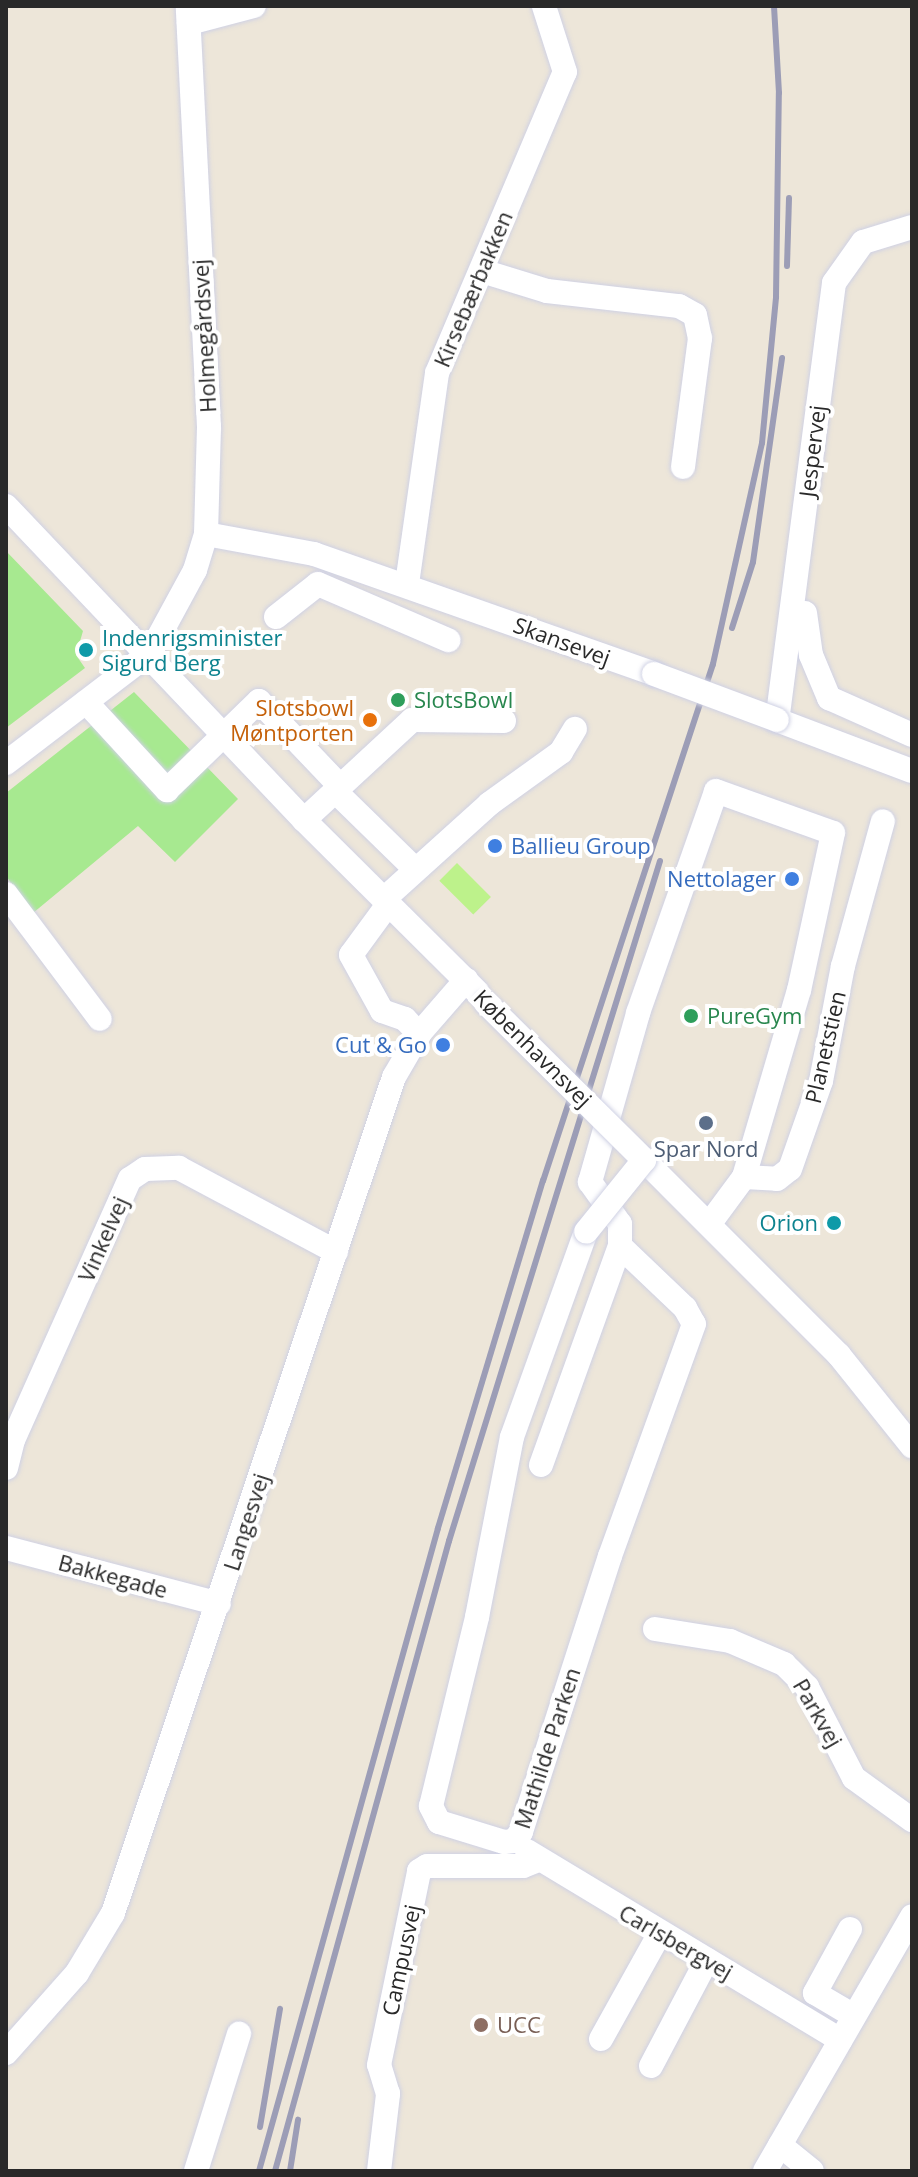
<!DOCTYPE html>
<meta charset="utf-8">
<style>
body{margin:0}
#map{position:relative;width:918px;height:2177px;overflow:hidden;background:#ede6d9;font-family:"Open Sans",sans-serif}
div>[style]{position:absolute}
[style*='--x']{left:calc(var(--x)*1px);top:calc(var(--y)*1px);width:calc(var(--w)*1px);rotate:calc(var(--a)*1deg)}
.green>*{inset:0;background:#a7e990}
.pitch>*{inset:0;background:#bdf28b;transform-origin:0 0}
.roads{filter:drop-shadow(0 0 2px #cfd1e4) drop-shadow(0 0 2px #cfd1e4)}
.minor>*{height:24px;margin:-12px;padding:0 12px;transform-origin:12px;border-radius:12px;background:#fff}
.rail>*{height:6px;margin:-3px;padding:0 3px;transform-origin:3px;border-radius:3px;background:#9c9db6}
.bridges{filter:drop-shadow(0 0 2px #cfd1e4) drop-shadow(0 0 2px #cfd1e4)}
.minor-bridge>*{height:24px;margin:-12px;padding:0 12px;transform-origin:12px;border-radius:12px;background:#fff}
.dots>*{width:22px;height:22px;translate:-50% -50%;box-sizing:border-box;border:4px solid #fff;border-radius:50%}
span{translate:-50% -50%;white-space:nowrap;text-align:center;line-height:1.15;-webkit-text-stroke:8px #fff;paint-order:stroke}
.street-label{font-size:22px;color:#292929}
.culture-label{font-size:22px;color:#0d838f}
.left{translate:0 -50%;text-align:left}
.right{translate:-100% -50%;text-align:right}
.leisure-label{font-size:22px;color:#27864d}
.food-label{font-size:22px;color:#c56008}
.shop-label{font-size:22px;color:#366cbe}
.service-label{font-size:22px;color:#4e5e75}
.education-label{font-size:22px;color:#785e54}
.frame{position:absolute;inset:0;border:8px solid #292929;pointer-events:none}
</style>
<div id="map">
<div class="green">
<i style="clip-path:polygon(6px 551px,83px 631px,76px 655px,85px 668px,6px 728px)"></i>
<i style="clip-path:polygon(134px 692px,238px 799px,175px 862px,138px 826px,33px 913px,6px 876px,6px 793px)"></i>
</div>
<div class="pitch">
<i style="left:457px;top:863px;width:48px;height:25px;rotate:45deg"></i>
</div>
<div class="roads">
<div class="minor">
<i style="--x:189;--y:23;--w:67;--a:-14.7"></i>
<i style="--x:912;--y:227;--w:51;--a:163"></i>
<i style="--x:863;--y:242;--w:50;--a:125.3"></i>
<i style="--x:834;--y:283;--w:441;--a:97.4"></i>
<i style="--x:777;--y:720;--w:144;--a:20.7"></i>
<i style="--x:482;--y:271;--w:68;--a:17.1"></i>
<i style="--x:547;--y:291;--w:133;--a:6.5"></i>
<i style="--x:679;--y:306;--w:18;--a:29"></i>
<i style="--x:695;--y:315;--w:24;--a:78"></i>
<i style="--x:700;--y:338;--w:130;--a:97.5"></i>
<i style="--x:6;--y:506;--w:433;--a:46.5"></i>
<i style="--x:304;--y:820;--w:244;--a:44.8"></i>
<i style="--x:206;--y:534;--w:110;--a:10.5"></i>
<i style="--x:314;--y:554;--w:361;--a:19.4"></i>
<i style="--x:407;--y:584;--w:213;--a:-81.9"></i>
<i style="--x:437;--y:373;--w:327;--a:-67"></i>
<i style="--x:565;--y:72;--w:69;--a:-107.7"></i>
<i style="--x:805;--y:613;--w:42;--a:81.9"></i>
<i style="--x:811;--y:655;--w:47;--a:67.3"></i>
<i style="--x:829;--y:698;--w:91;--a:24"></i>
<i style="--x:276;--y:617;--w:53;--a:-38.2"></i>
<i style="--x:318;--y:584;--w:142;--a:23.3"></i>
<i style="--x:86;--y:702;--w:120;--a:47.4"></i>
<i style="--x:167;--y:790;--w:128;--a:-44.1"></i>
<i style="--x:259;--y:701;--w:117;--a:46.4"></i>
<i style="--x:6;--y:763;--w:181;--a:-37.4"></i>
<i style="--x:150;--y:653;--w:94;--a:-61.5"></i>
<i style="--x:195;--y:570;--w:38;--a:-73"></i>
<i style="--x:206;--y:534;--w:107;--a:-88.4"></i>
<i style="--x:209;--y:427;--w:422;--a:-92.9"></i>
<i style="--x:335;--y:791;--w:112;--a:44.3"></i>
<i style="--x:304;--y:820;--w:147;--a:-42.8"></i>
<i style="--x:412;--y:720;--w:92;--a:0.6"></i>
<i style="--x:6;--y:894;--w:156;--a:53.1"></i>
<i style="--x:384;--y:899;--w:142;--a:-42.1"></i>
<i style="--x:489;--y:804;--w:89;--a:-35.8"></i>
<i style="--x:561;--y:752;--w:27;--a:-59"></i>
<i style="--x:389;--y:903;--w:64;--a:126.2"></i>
<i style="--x:351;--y:955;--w:64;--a:61"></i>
<i style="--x:382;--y:1011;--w:24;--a:19"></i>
<i style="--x:405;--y:1019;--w:21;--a:47"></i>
<i style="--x:644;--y:1160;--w:276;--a:45"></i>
<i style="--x:839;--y:1355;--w:117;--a:51.3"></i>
<i style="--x:710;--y:1223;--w:57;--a:-53.5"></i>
<i style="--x:744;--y:1177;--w:33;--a:3"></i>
<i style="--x:777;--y:1179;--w:16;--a:-38"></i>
<i style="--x:790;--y:1169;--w:93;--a:-70.6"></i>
<i style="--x:821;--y:1081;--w:117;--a:-79.2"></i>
<i style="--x:843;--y:966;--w:150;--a:-74.6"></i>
<i style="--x:620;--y:1246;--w:22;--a:-90"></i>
<i style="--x:620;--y:1224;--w:52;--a:-125.5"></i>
<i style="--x:590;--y:1182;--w:176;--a:-74.1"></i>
<i style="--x:638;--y:1013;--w:235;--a:-70.6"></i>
<i style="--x:716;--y:791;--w:124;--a:19.7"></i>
<i style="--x:833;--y:833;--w:161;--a:102.2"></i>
<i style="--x:799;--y:990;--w:195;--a:106.4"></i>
<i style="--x:541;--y:1465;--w:233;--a:-70.2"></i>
<i style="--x:620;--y:1246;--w:90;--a:43.6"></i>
<i style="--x:685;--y:1308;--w:18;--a:61"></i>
<i style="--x:694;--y:1324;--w:247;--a:109.9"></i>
<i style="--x:610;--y:1556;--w:290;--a:107.9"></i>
<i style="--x:521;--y:1832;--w:11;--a:128"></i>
<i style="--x:514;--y:1841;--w:10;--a:174"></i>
<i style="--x:504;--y:1842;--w:68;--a:-162.9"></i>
<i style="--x:439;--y:1822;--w:18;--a:-117"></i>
<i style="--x:431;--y:1806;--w:195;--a:-76.3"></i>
<i style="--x:477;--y:1617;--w:183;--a:-79"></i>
<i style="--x:512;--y:1437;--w:218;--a:-70.2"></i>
<i style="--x:6;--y:1468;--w:29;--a:-76"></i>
<i style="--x:13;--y:1440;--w:286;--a:-65.9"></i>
<i style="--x:130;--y:1179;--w:18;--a:-34"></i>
<i style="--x:145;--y:1169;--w:34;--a:-2"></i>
<i style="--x:179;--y:1168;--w:178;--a:28.1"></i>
<i style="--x:6;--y:1548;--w:220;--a:14.7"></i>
<i style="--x:655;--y:1629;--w:76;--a:9.1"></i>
<i style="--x:730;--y:1641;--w:59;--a:23.1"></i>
<i style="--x:784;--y:1664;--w:33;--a:45"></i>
<i style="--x:807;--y:1687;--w:102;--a:62.7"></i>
<i style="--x:854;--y:1778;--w:72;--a:35.9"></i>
<i style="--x:527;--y:1851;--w:366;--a:31.1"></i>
<i style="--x:850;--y:1929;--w:73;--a:118.7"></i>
<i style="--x:815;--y:1993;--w:45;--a:30.5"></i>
<i style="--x:601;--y:2039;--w:121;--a:-60.9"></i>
<i style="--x:6;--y:2053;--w:107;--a:-48.4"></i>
<i style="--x:77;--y:1973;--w:70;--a:-59"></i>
<i style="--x:113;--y:1913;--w:882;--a:-71.42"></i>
<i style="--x:394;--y:1077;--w:50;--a:-59.8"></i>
<i style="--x:419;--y:1034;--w:72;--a:-49"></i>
<i style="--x:651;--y:2066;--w:120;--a:-62.2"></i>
<i style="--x:780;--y:2145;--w:41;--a:39.1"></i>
<i style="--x:196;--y:2171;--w:144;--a:-72.6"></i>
<i style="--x:379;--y:2171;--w:78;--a:-83.3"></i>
<i style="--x:388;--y:2094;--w:30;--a:-107"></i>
<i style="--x:379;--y:2065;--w:198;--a:-78.3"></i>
<i style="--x:419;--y:1871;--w:9;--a:-32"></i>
<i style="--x:427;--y:1866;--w:96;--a:0"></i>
<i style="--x:523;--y:1866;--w:17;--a:-21"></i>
<i style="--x:765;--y:2171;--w:294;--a:-60"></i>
</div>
</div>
<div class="rail">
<i style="--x:787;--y:266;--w:68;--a:-88.3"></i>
<i style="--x:732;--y:628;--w:69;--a:-72.3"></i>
<i style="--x:753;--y:562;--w:206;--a:-81.9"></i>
<i style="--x:260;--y:2127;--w:120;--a:-80.4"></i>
<i style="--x:259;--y:2171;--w:667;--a:-74.44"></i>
<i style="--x:438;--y:1528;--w:363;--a:-73.2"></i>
<i style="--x:543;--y:1181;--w:544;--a:-71.8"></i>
<i style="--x:713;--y:664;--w:226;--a:-77.5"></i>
<i style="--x:762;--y:443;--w:147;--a:-84.5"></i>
<i style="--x:776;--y:297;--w:204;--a:-89.2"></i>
<i style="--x:779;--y:93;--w:87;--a:-93.3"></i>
<i style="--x:275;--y:2171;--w:654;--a:-74.56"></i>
<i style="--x:449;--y:1541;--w:712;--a:-72.76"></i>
<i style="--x:290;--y:2171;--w:52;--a:-81.1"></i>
</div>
<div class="bridges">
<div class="minor-bridge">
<i style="--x:654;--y:674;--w:131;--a:20.5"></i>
<i style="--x:486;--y:1003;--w:223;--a:44.8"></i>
<i style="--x:644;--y:1160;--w:92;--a:128.9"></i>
</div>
</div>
<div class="dots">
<i style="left:86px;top:650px;background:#0f9aa8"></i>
<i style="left:398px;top:700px;background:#2e9e5b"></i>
<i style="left:370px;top:720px;background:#e8710a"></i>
<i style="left:495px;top:846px;background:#3f7fe0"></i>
<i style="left:792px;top:879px;background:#3f7fe0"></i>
<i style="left:691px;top:1016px;background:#2e9e5b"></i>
<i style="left:443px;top:1045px;background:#3f7fe0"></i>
<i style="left:706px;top:1123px;background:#5c6f8a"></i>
<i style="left:834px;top:1223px;background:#0f9aa8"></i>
<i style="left:481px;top:2025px;background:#8d6e63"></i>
</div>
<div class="street-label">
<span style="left:473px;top:289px;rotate:-67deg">Kirsebærbakken</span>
<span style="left:204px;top:336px;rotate:-93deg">Holmegårdsvej</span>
<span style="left:812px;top:451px;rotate:-83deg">Jespervej</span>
<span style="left:562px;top:641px;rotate:20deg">Skansevej</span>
<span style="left:825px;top:1047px;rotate:-77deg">Planetstien</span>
<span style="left:533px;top:1048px;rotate:45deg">Københavnsvej</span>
<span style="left:103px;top:1239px;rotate:-66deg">Vinkelvej</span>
<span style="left:246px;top:1522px;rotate:-72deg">Langesvej</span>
<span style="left:113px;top:1576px;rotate:15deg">Bakkegade</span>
<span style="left:818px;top:1713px;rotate:60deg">Parkvej</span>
<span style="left:547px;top:1748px;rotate:-72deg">Mathilde Parken</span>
<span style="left:676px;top:1942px;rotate:30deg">Carlsbergvej</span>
<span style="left:401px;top:1960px;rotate:-78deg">Campusvej</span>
</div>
<div class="culture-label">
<span class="left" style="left:102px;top:650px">Indenrigsminister<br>Sigurd Berg</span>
<span class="right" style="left:818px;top:1223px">Orion</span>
</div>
<div class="leisure-label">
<span class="left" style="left:414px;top:700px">SlotsBowl</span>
<span class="left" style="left:707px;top:1016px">PureGym</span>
</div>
<div class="food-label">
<span class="right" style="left:354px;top:720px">Slotsbowl<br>Møntporten</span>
</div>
<div class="shop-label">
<span class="left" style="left:511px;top:846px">Ballieu Group</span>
<span class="right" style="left:776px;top:879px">Nettolager</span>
<span class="right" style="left:427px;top:1045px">Cut &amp; Go</span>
</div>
<div class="service-label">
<span style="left:706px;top:1149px">Spar Nord</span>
</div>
<div class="education-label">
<span class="left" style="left:497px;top:2025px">UCC</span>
</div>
<div class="frame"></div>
</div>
